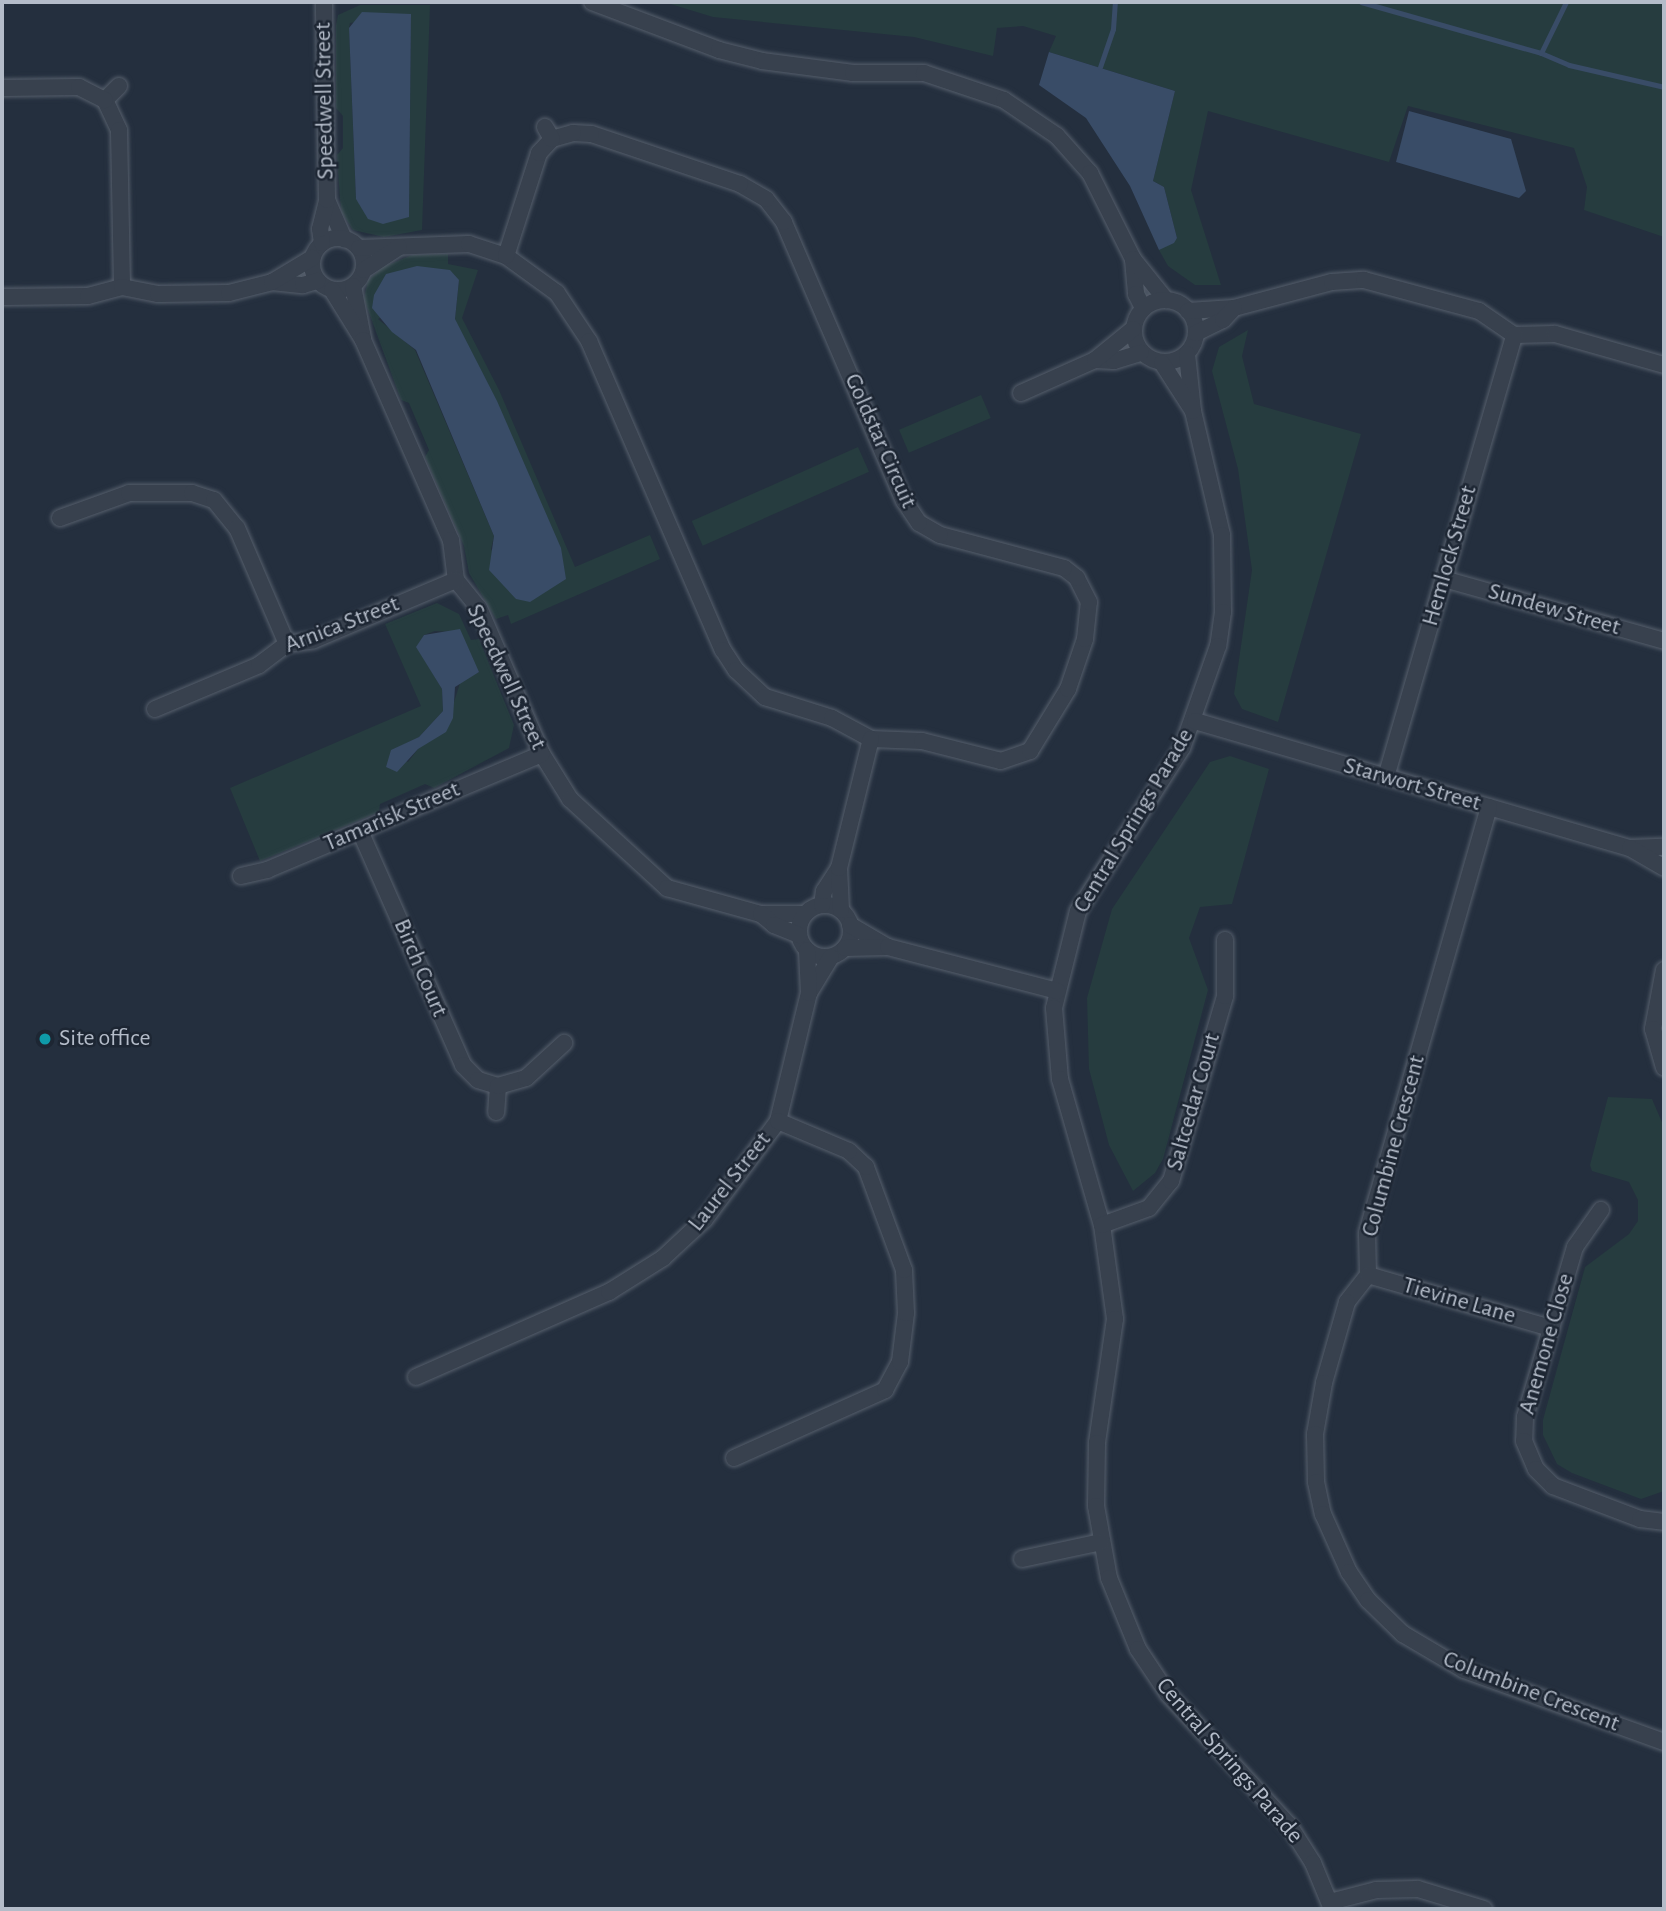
<!DOCTYPE html>
<style>
body{margin:0}
#map{position:relative;width:1666px;height:1911px;overflow:hidden;background:#242f3e;font-family:"Alegreya Sans",sans-serif}
div>[style]{position:absolute}
[style*='--x']{left:calc(var(--x)*1px);top:calc(var(--y)*1px);width:calc(var(--w)*1px);rotate:calc(var(--a)*1deg)}
.green>*{inset:0;background:#263c3f;transform-origin:0 0}
.water>*{inset:0;background:#394c67}
.stream>*{height:5px;margin:-2.5px;padding:0 2.5px;transform-origin:2.5px;border-radius:2.5px;background:#394c67}
.roads{filter:drop-shadow(0 0 2px #565f6c) drop-shadow(0 0 2px #565f6c)}
.minor>*{height:16px;margin:-8px;padding:0 8px;transform-origin:8px;border-radius:8px;background:#38414e}
.minor>.ring{margin:-8px;padding:0;box-sizing:content-box;background:none;border:16px solid #38414e;border-radius:50%}
.dots>*{width:19px;height:19px;translate:-50% -50%;box-sizing:border-box;border:4px solid #1d2633;border-radius:50%}
span{translate:-50% -50%;white-space:nowrap;text-align:center;line-height:1.15;-webkit-text-stroke:5px #1d2633;paint-order:stroke}
.street-label{font-size:24px;color:#b4bcc9}
.poi-label{font-size:24px;color:#b4bcc9}
.left{translate:0 -50%;text-align:left}
.frame{position:absolute;inset:0;border:4px solid #b4bcc9;pointer-events:none}
</style>
<div id="map">
<div class="green">
<i style="clip-path:polygon(664px 2px,1664px 2px,1664px 237px,1584px 210px,1587px 187px,1574px 148px,1408px 106px,1389px 162px,1208px 111px,1191px 190px,1221px 285px,1195px 285px,1168px 266px,1159px 250px,1177px 238px,1164px 187px,1153px 181px,1175px 91px,1049px 52px,1056px 36px,1023px 26px,997px 28px,993px 56px,914px 37px,713px 17px)"></i>
<i style="clip-path:polygon(evenodd,360px 5px,430px 5px,422px 230px,384px 237px,353px 230px,342px 213px,340px 199px,337px 155px,343px 148px,343px 116px,336px 108px,336px 25px,338px 15px,360px 5px,410px 14px,411px 14px,409px 217px,356px 199px,349px 28px,350px 23px,410px 14px)"></i>
<i style="clip-path:polygon(evenodd,448px 254px,448px 264px,478px 270px,462px 318px,499px 390px,575px 567px,650px 535px,660px 559px,511px 624px,508px 615px,496px 619px,469px 573px,464px 546px,425px 457px,429px 450px,409px 403px,401px 400px,364px 299px,368px 280px,383px 267px,412px 255px,448px 254px,459px 280px,455px 319px,516px 599px,491px 549px,494px 536px,415px 350px,378px 319px,459px 280px)"></i>
<i style="clip-path:polygon(1248px 330px,1242px 356px,1254px 404px,1361px 434px,1278px 722px,1242px 709px,1234px 694px,1252px 570px,1238px 469px,1212px 371px,1219px 347px)"></i>
<i style="left:981px;top:395px;width:25px;height:89px;rotate:67deg"></i>
<i style="left:858px;top:447px;width:27px;height:182px;rotate:66deg"></i>
<i style="clip-path:polygon(evenodd,437px 603px,459px 614px,471px 640px,479px 639px,514px 725px,509px 748px,434px 788px,425px 784px,380px 804px,379px 812px,260px 861px,230px 788px,421px 706px,385px 624px,437px 603px,435px 631px,453px 632px,479px 672px,461px 680px,454px 702px,408px 762px,391px 751px,419px 737px,443px 711px,442px 689px,417px 647px,424px 635px,435px 631px)"></i>
<i style="clip-path:polygon(1230px 756px,1269px 769px,1232px 904px,1200px 907px,1189px 938px,1208px 990px,1163px 1159px,1155px 1173px,1133px 1191px,1109px 1145px,1089px 1069px,1087px 998px,1112px 909px,1210px 762px)"></i>
<i style="clip-path:polygon(1608px 1097px,1652px 1099px,1664px 1127px,1664px 1491px,1641px 1499px,1572px 1473px,1557px 1464px,1543px 1435px,1543px 1420px,1585px 1267px,1629px 1234px,1638px 1221px,1638px 1200px,1629px 1182px,1592px 1171px,1590px 1165px)"></i>
</div>
<div class="water">
<i style="clip-path:polygon(362px 12px,411px 14px,409px 217px,383px 224px,368px 219px,356px 199px,349px 28px)"></i>
<i style="clip-path:polygon(1049px 52px,1175px 91px,1153px 181px,1164px 187px,1177px 238px,1174px 243px,1159px 250px,1130px 186px,1086px 118px,1039px 85px)"></i>
<i style="clip-path:polygon(1409px 111px,1511px 139px,1526px 191px,1519px 198px,1396px 162px)"></i>
<i style="clip-path:polygon(417px 266px,450px 270px,459px 280px,455px 319px,497px 401px,561px 548px,566px 579px,530px 602px,516px 599px,489px 570px,494px 536px,416px 350px,392px 332px,372px 308px,374px 295px,386px 274px)"></i>
<i style="clip-path:polygon(460px 629px,479px 672px,455px 687px,453px 718px,446px 732px,418px 749px,397px 772px,386px 767px,391px 750px,419px 737px,443px 711px,442px 689px,416px 647px,424px 635px)"></i>
</div>
<div class="stream">
<i style="--x:1361;--y:2;--w:187;--a:15.8"></i>
<i style="--x:1541;--y:53;--w:30;--a:23"></i>
<i style="--x:1569;--y:65;--w:98;--a:13"></i>
<i style="--x:1541;--y:53;--w:57;--a:-63.9"></i>
<i style="--x:1100;--y:67;--w:40;--a:-71.1"></i>
<i style="--x:1113;--y:29;--w:27;--a:-86"></i>
</div>
<div class="roads">
<div class="minor">
<i style="--x:592;--y:2;--w:136;--a:20.7"></i>
<i style="--x:719;--y:50;--w:44;--a:14.3"></i>
<i style="--x:762;--y:61;--w:92;--a:7.5"></i>
<i style="--x:853;--y:73;--w:71;--a:0"></i>
<i style="--x:924;--y:73;--w:84;--a:18.6"></i>
<i style="--x:1004;--y:100;--w:64;--a:34.2"></i>
<i style="--x:1057;--y:136;--w:50;--a:48.3"></i>
<i style="--x:1090;--y:173;--w:96;--a:63.4"></i>
<i style="--x:1133;--y:259;--w:35;--a:85"></i>
<i style="--x:1136;--y:294;--w:16;--a:63"></i>
<i style="--x:119;--y:86;--w:20;--a:135"></i>
<i style="--x:105;--y:100;--w:33;--a:65"></i>
<i style="--x:119;--y:130;--w:157;--a:88.9"></i>
<i style="--x:2;--y:88;--w:77;--a:-0.7"></i>
<i style="--x:79;--y:87;--w:29;--a:27"></i>
<i style="--x:327;--y:200;--w:43;--a:66.4"></i>
<i class="ring" style="left:312px;top:238px;width:36px;height:36px"></i>
<i style="--x:322;--y:243;--w:14;--a:-98"></i>
<i style="--x:320;--y:229;--w:30;--a:-76"></i>
<i style="--x:327;--y:200;--w:198;--a:-90.9"></i>
<i style="--x:359;--y:248;--w:110;--a:-2.1"></i>
<i style="--x:469;--y:244;--w:39;--a:18"></i>
<i style="--x:506;--y:256;--w:63;--a:36"></i>
<i style="--x:557;--y:293;--w:58;--a:56.3"></i>
<i style="--x:589;--y:341;--w:337;--a:66.6"></i>
<i style="--x:723;--y:650;--w:24;--a:57"></i>
<i style="--x:736;--y:670;--w:40;--a:43"></i>
<i style="--x:765;--y:697;--w:70;--a:17.4"></i>
<i style="--x:832;--y:718;--w:44;--a:28.3"></i>
<i style="--x:871;--y:739;--w:51;--a:2.2"></i>
<i style="--x:922;--y:741;--w:81;--a:14.2"></i>
<i style="--x:1001;--y:761;--w:31;--a:-19"></i>
<i style="--x:1030;--y:751;--w:73;--a:-58.5"></i>
<i style="--x:1068;--y:689;--w:53;--a:-71.2"></i>
<i style="--x:1085;--y:639;--w:37;--a:-84"></i>
<i style="--x:1089;--y:602;--w:27;--a:-117"></i>
<i style="--x:1077;--y:578;--w:16;--a:-142"></i>
<i style="--x:1064;--y:568;--w:128;--a:-165.1"></i>
<i style="--x:940;--y:535;--w:24;--a:-150"></i>
<i style="--x:919;--y:523;--w:27;--a:-124"></i>
<i style="--x:904;--y:501;--w:304;--a:-113.3"></i>
<i style="--x:784;--y:222;--w:29;--a:-128"></i>
<i style="--x:766;--y:199;--w:30;--a:-150"></i>
<i style="--x:740;--y:184;--w:157;--a:-161.4"></i>
<i style="--x:591;--y:134;--w:18;--a:-177"></i>
<i style="--x:573;--y:133;--w:22;--a:164"></i>
<i style="--x:506;--y:256;--w:108;--a:-72.2"></i>
<i style="--x:539;--y:153;--w:19;--a:-47"></i>
<i style="--x:552;--y:139;--w:14;--a:-120"></i>
<i style="--x:1133;--y:259;--w:53;--a:51.2"></i>
<i style="--x:364;--y:270;--w:42;--a:-33.3"></i>
<i style="--x:272;--y:282;--w:31;--a:6"></i>
<i style="--x:303;--y:285;--w:15;--a:-16"></i>
<i style="--x:353;--y:286;--w:53;--a:79.1"></i>
<i style="--x:332;--y:290;--w:59;--a:58.2"></i>
<i style="--x:363;--y:340;--w:219;--a:66.3"></i>
<i style="--x:451;--y:540;--w:40;--a:82.9"></i>
<i style="--x:456;--y:580;--w:36;--a:51"></i>
<i style="--x:479;--y:608;--w:159;--a:66.7"></i>
<i style="--x:542;--y:754;--w:53;--a:58.1"></i>
<i style="--x:570;--y:799;--w:132;--a:42.5"></i>
<i style="--x:667;--y:888;--w:98;--a:15.5"></i>
<i style="--x:761;--y:914;--w:43;--a:0"></i>
<i style="--x:2;--y:297;--w:86;--a:-0.7"></i>
<i style="--x:88;--y:296;--w:35;--a:-15"></i>
<i style="--x:122;--y:287;--w:37;--a:11"></i>
<i style="--x:158;--y:294;--w:71;--a:-0.8"></i>
<i style="--x:229;--y:293;--w:44;--a:-14.3"></i>
<i style="--x:272;--y:282;--w:47;--a:-31"></i>
<i class="ring" style="left:1134px;top:300px;width:46px;height:46px"></i>
<i style="--x:1188;--y:311;--w:46;--a:-3.7"></i>
<i style="--x:1234;--y:308;--w:101;--a:-14.9"></i>
<i style="--x:1332;--y:282;--w:32;--a:-4"></i>
<i style="--x:1364;--y:280;--w:119;--a:15.1"></i>
<i style="--x:1479;--y:311;--w:42;--a:34.4"></i>
<i style="--x:1514;--y:335;--w:41;--a:-1.4"></i>
<i style="--x:1555;--y:334;--w:113;--a:15.9"></i>
<i style="--x:1196;--y:333;--w:30;--a:-26"></i>
<i style="--x:1223;--y:320;--w:16;--a:-47"></i>
<i style="--x:1187;--y:354;--w:57;--a:84"></i>
<i style="--x:1193;--y:411;--w:127;--a:76.8"></i>
<i style="--x:1222;--y:535;--w:77;--a:89.3"></i>
<i style="--x:1223;--y:612;--w:34;--a:98"></i>
<i style="--x:1218;--y:646;--w:108;--a:109.4"></i>
<i style="--x:1182;--y:748;--w:193;--a:122.5"></i>
<i style="--x:1078;--y:911;--w:100;--a:103.9"></i>
<i style="--x:1054;--y:1008;--w:71;--a:85.2"></i>
<i style="--x:1060;--y:1079;--w:152;--a:74"></i>
<i style="--x:1102;--y:1225;--w:95;--a:82.1"></i>
<i style="--x:1115;--y:1319;--w:125;--a:98.3"></i>
<i style="--x:1097;--y:1443;--w:63;--a:90.9"></i>
<i style="--x:1096;--y:1506;--w:73;--a:79.8"></i>
<i style="--x:1109;--y:1578;--w:77;--a:67.8"></i>
<i style="--x:1138;--y:1649;--w:54;--a:56.3"></i>
<i style="--x:1168;--y:1694;--w:178;--a:47.3"></i>
<i style="--x:1289;--y:1825;--w:45;--a:57.7"></i>
<i style="--x:1313;--y:1863;--w:50;--a:67.6"></i>
<i style="--x:1095;--y:360;--w:19;--a:3"></i>
<i style="--x:1114;--y:361;--w:28;--a:-17"></i>
<i style="--x:1162;--y:363;--w:57;--a:57.1"></i>
<i style="--x:1021;--y:393;--w:81;--a:-24"></i>
<i style="--x:1095;--y:360;--w:49;--a:-39.2"></i>
<i style="--x:60;--y:518;--w:73;--a:-19.9"></i>
<i style="--x:129;--y:493;--w:63;--a:0"></i>
<i style="--x:192;--y:493;--w:23;--a:18"></i>
<i style="--x:214;--y:500;--w:36;--a:51"></i>
<i style="--x:237;--y:528;--w:126;--a:66.7"></i>
<i style="--x:1444;--y:579;--w:229;--a:15.7"></i>
<i style="--x:155;--y:709;--w:113;--a:-22.9"></i>
<i style="--x:259;--y:665;--w:35;--a:-37"></i>
<i style="--x:287;--y:644;--w:27;--a:-8"></i>
<i style="--x:314;--y:640;--w:154;--a:-22.9"></i>
<i style="--x:1195;--y:721;--w:453;--a:16.3"></i>
<i style="--x:1630;--y:848;--w:34;--a:-2"></i>
<i style="--x:1386;--y:777;--w:460;--a:-73.8"></i>
<i style="--x:1489;--y:807;--w:443;--a:106"></i>
<i style="--x:1367;--y:1233;--w:42;--a:88.6"></i>
<i style="--x:1368;--y:1275;--w:34;--a:128"></i>
<i style="--x:1347;--y:1302;--w:84;--a:105.9"></i>
<i style="--x:1324;--y:1383;--w:52;--a:100"></i>
<i style="--x:1315;--y:1434;--w:48;--a:88.8"></i>
<i style="--x:1316;--y:1482;--w:33;--a:78"></i>
<i style="--x:1323;--y:1514;--w:64;--a:65.9"></i>
<i style="--x:1349;--y:1572;--w:34;--a:56"></i>
<i style="--x:1368;--y:1600;--w:49;--a:44.2"></i>
<i style="--x:1403;--y:1634;--w:71;--a:30.5"></i>
<i style="--x:1464;--y:1670;--w:213;--a:19.8"></i>
<i style="--x:360;--y:831;--w:256;--a:66.2"></i>
<i style="--x:463;--y:1065;--w:21;--a:45"></i>
<i style="--x:478;--y:1080;--w:21;--a:17"></i>
<i style="--x:498;--y:1086;--w:26;--a:94"></i>
<i style="--x:1630;--y:848;--w:39;--a:30"></i>
<i style="--x:241;--y:876;--w:27;--a:-13"></i>
<i style="--x:267;--y:870;--w:298;--a:-22.9"></i>
<i class="ring" style="left:799px;top:905px;width:36px;height:36px"></i>
<i style="--x:822;--y:905;--w:14;--a:-82"></i>
<i style="--x:824;--y:891;--w:27;--a:-57"></i>
<i style="--x:841;--y:910;--w:42;--a:-92.7"></i>
<i style="--x:839;--y:868;--w:133;--a:-76.1"></i>
<i style="--x:761;--y:914;--w:17;--a:40"></i>
<i style="--x:774;--y:925;--w:27;--a:22"></i>
<i style="--x:850;--y:925;--w:44;--a:30.1"></i>
<i style="--x:845;--y:948;--w:43;--a:-1.3"></i>
<i style="--x:888;--y:947;--w:175;--a:14.6"></i>
<i style="--x:1664;--y:970;--w:60;--a:100.6"></i>
<i style="--x:1653;--y:1029;--w:40;--a:74"></i>
<i style="--x:809;--y:993;--w:42;--a:-58.6"></i>
<i style="--x:498;--y:1086;--w:29;--a:-16"></i>
<i style="--x:526;--y:1078;--w:52;--a:-42.6"></i>
<i style="--x:1601;--y:1210;--w:45;--a:125.1"></i>
<i style="--x:1575;--y:1247;--w:177;--a:106.4"></i>
<i style="--x:1525;--y:1417;--w:24;--a:92"></i>
<i style="--x:1524;--y:1441;--w:30;--a:67"></i>
<i style="--x:1536;--y:1469;--w:24;--a:45"></i>
<i style="--x:1553;--y:1486;--w:93;--a:20.8"></i>
<i style="--x:1640;--y:1519;--w:24;--a:7"></i>
<i style="--x:1102;--y:1225;--w:50;--a:-19.9"></i>
<i style="--x:1149;--y:1208;--w:35;--a:-51"></i>
<i style="--x:1171;--y:1181;--w:193;--a:-73.7"></i>
<i style="--x:1225;--y:996;--w:56;--a:-90"></i>
<i style="--x:1368;--y:1275;--w:191;--a:16.2"></i>
<i style="--x:416;--y:1377;--w:211;--a:-23.8"></i>
<i style="--x:609;--y:1292;--w:64;--a:-32.2"></i>
<i style="--x:663;--y:1258;--w:57;--a:-42.9"></i>
<i style="--x:705;--y:1219;--w:122;--a:-53.3"></i>
<i style="--x:778;--y:1121;--w:132;--a:-76.4"></i>
<i style="--x:809;--y:993;--w:43;--a:-92.7"></i>
<i style="--x:734;--y:1458;--w:166;--a:-24.2"></i>
<i style="--x:885;--y:1390;--w:32;--a:-62"></i>
<i style="--x:900;--y:1362;--w:49;--a:-83"></i>
<i style="--x:906;--y:1313;--w:43;--a:-92.7"></i>
<i style="--x:904;--y:1270;--w:110;--a:-110.3"></i>
<i style="--x:866;--y:1167;--w:23;--a:-137"></i>
<i style="--x:849;--y:1151;--w:77;--a:-157.1"></i>
<i style="--x:1022;--y:1559;--w:81;--a:-12.1"></i>
<i style="--x:1330;--y:1902;--w:48;--a:-14.6"></i>
<i style="--x:1376;--y:1890;--w:42;--a:-1.4"></i>
<i style="--x:1418;--y:1889;--w:69;--a:16.9"></i>
</div>
</div>
<div class="dots">
<i style="left:45px;top:1039px;background:#0f9aa8"></i>
</div>
<div class="street-label">
<span style="left:325px;top:101px;rotate:-91deg">Speedwell Street</span>
<span style="left:880px;top:441px;rotate:66deg">Goldstar Circuit</span>
<span style="left:1450px;top:556px;rotate:-74deg">Hemlock Street</span>
<span style="left:1554px;top:610px;rotate:16deg">Sundew Street</span>
<span style="left:342px;top:625px;rotate:-21deg">Arnica Street</span>
<span style="left:506px;top:677px;rotate:65deg">Speedwell Street</span>
<span style="left:1412px;top:785px;rotate:16deg">Starwort Street</span>
<span style="left:392px;top:817px;rotate:-23deg">Tamarisk Street</span>
<span style="left:1134px;top:821px;rotate:-59deg">Central Springs Parade</span>
<span style="left:420px;top:968px;rotate:67deg">Birch Court</span>
<span style="left:1194px;top:1102px;rotate:-74deg">Saltcedar Court</span>
<span style="left:1394px;top:1146px;rotate:-75deg">Columbine Crescent</span>
<span style="left:730px;top:1182px;rotate:-52deg">Laurel Street</span>
<span style="left:1459px;top:1301px;rotate:16deg">Tievine Lane</span>
<span style="left:1547px;top:1344px;rotate:-74deg">Anemone Close</span>
<span style="left:1531px;top:1692px;rotate:21deg">Columbine Crescent</span>
<span style="left:1229px;top:1761px;rotate:49deg">Central Springs Parade</span>
</div>
<div class="poi-label">
<span class="left" style="left:59px;top:1039px">Site office</span>
</div>
<div class="frame"></div>
</div>
